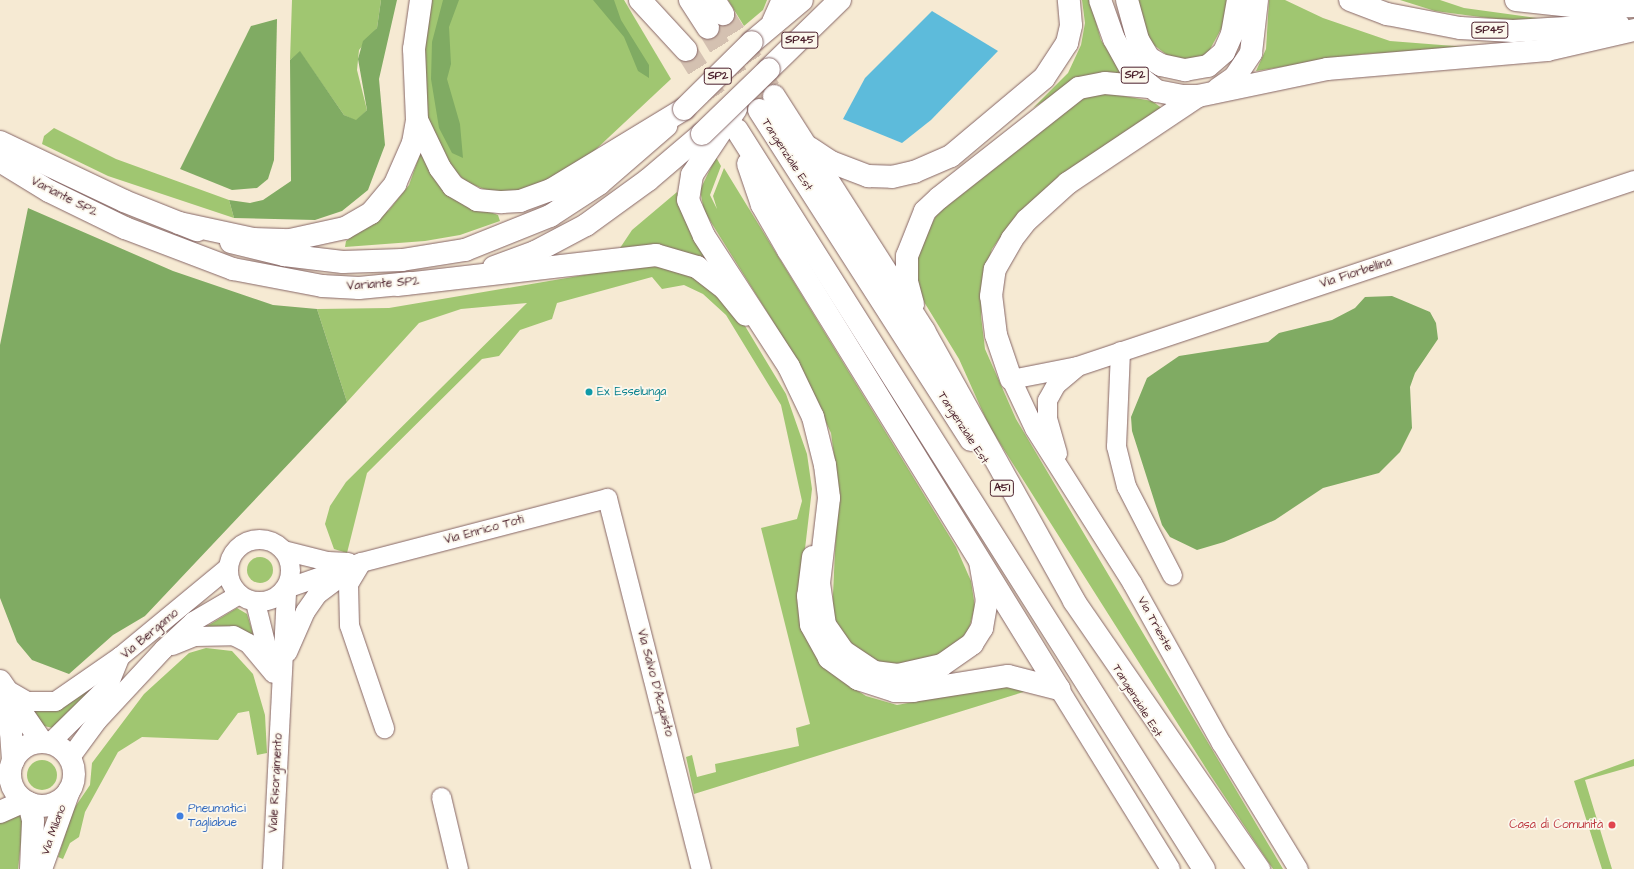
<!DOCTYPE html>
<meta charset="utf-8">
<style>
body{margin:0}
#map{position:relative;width:1634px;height:869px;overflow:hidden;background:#f6ead3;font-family:"Architects Daughter",sans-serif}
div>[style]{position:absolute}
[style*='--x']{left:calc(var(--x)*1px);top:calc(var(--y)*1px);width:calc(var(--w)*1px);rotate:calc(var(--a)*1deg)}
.green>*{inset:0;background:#a0c671}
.round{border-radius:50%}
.forest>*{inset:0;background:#80ab63}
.water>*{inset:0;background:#5dbbdb}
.motorway-tunnel>*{height:22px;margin-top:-11px;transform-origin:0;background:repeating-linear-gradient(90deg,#d4c1b1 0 22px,transparent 0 33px)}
.roads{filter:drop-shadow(0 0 1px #866666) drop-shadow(0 0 1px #866666)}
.minor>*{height:19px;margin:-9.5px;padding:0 9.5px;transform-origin:9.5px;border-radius:9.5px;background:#fff}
.minor>.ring{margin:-9.5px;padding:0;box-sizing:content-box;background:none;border:19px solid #fff;border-radius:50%}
.tertiary>*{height:22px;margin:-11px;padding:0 11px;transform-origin:11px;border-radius:11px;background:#fff}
.tertiary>.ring{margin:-11px;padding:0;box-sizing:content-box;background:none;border:22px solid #fff;border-radius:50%}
.secondary>*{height:22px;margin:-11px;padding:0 11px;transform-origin:11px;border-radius:11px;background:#fff}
.primary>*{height:22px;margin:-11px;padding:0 11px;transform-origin:11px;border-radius:11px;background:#fff}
.motorway>*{height:22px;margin:-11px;padding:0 11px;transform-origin:11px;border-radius:11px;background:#fff}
.bridges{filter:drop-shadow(0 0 1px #866666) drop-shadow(0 0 1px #866666)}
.secondary-bridge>*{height:22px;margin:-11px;padding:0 11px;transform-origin:11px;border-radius:11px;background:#fff}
.primary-bridge>*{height:22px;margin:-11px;padding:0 11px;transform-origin:11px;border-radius:11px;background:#fff}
.dots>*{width:11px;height:11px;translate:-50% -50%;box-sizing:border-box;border:2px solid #fbf7ec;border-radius:50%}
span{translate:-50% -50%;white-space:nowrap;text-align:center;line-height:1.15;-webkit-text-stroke:3.5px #fbf7ec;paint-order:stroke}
.shield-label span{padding:1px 3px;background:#fbf7ec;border:1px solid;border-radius:3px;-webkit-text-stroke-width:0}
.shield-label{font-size:11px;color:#4a1f2b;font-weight:700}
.street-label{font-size:12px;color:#4a1f2b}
.culture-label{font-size:12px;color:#0d838f}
.left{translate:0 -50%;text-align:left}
.shop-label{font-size:12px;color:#366cbe}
.health-label{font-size:12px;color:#be3a42}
.right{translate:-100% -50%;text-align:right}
</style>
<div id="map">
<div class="green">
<i style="clip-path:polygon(292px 0,381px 0,377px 28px,359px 50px,357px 70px,367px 110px,356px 121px,344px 115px,300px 52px,290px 60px)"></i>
<i style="clip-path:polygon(427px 0,624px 0,671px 79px,592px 153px,532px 191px,494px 193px,466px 182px,457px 173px,444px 157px,427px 119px,420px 31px)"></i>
<i style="clip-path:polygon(728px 0,767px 0,763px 10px,744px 26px)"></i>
<i style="clip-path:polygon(1082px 0,1090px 0,1101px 40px,1125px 77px,1079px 79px,1033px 108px,1068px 73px,1081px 45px,1085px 23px)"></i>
<i style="clip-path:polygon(1135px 0,1229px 0,1226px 20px,1208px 53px,1199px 58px,1175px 61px,1151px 43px)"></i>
<i style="clip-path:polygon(1269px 0,1285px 0,1323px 18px,1390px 41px,1480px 48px,1364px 54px,1256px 71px,1266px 49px)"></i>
<i style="clip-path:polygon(1400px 0,1440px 0,1464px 8px,1544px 19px,1527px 22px,1488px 18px,1435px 11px)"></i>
<i style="clip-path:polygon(1107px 93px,1152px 101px,1163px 109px,1015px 217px,992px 249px,984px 276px,981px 316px,985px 349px,1016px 419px,1283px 869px,1273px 869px,1209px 773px,989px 426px,959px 359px,921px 297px,917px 279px,917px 251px,937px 214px,1085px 97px)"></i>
<i style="clip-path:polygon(54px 128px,116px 159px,229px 200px,234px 218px,108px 176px,42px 144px,44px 136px)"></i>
<i style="clip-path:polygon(421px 151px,462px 202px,498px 215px,500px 221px,460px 235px,425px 241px,345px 247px,346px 241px,389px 210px,409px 185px)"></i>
<i style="clip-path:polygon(716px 157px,721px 166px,710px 195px,717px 209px,713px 196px,724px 168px,956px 547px,971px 581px,975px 607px,969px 629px,955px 647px,927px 662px,879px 666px,859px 656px,832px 616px,838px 486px,831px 433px,795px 357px,704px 211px,700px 190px)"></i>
<i style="clip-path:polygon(677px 192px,684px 218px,708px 261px,620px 248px,632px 230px)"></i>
<i style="clip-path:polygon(627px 264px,681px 268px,707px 284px,742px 321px,786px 394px,807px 454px,812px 489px,801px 583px,820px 660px,839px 679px,866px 696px,897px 705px,1000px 686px,1030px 690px,694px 794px,686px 757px,692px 755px,697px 777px,716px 772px,715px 764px,799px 746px,796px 728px,810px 724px,761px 528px,797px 519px,802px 501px,781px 405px,726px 315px,703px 294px,684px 285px,662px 289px,652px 277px,557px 303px,552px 319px,520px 330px,499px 356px,482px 359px,367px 473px,347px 553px,334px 549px,325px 524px,330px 506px,346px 482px,527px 303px,461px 309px,419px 323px,347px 402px,317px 309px,389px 308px,596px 273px)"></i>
<i class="round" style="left:247px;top:557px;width:26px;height:26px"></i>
<i style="clip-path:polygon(237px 608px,247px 614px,255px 640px,199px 631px)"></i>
<i style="clip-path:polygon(206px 648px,232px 651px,253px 674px,265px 715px,267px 753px,257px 755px,249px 711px,238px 713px,218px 740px,142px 737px,118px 752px,85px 812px,79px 837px,70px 843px,63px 859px,58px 857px,73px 810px,90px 785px,92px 763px,144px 694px,189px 653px)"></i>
<i style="clip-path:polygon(92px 687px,94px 690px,53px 728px,44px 726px,32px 708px,56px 710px)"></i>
<i style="clip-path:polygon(1634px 759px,1634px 766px,1585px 780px,1612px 869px,1602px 869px,1574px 781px)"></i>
<i class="round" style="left:27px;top:760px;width:30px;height:30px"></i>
<i style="clip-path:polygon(20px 814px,23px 824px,18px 869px,0 869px,0 820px)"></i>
</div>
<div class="forest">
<i style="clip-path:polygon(381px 0,397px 0,379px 79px,385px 145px,368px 190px,342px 211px,315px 220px,234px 218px,229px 200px,250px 203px,263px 200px,291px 181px,290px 60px,300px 51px,344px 115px,356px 120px,367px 110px,358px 59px,363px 41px,377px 28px)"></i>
<i style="clip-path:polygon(443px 0,459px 0,449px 27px,451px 64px,447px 79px,460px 124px,463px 158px,452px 153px,439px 128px,431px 79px,432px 42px)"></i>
<i style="clip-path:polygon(593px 0,614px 0,621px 20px,649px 65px,649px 78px,638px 71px,624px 37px)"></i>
<i style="clip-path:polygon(277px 19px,274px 160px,268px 179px,257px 188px,232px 190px,180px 169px,251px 26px)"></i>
<i style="clip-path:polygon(28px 208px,173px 271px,273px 305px,317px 309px,347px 402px,145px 616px,113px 635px,69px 674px,32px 660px,17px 642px,0 598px,0 345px)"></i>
<i style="clip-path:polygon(1392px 296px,1430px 312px,1436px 323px,1438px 339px,1415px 373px,1410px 387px,1412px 428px,1400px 452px,1379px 473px,1323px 488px,1275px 520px,1224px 542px,1197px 550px,1170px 537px,1162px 525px,1132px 431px,1131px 417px,1147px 378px,1179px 356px,1268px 342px,1279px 333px,1332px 320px,1355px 308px,1365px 297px)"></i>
</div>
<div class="water">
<i style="clip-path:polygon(932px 11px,998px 51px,931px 120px,902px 143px,843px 119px,865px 78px)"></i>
</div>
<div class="motorway-tunnel">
<i style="--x:723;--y:14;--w:97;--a:58.1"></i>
<i style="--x:708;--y:28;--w:92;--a:58.4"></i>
<i style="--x:686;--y:50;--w:92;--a:57.9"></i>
</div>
<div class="roads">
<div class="minor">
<i style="--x:1120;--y:351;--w:95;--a:92.4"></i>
<i style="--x:1116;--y:446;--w:41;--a:76"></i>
<i style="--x:1126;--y:486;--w:100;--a:62.7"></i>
<i style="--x:1057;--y:453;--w:36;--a:-106"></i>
<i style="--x:1047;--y:418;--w:18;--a:-90"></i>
<i style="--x:1047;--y:400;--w:18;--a:-61"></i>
<i style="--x:1056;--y:384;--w:26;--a:-40"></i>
<i class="ring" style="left:228px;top:539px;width:43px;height:43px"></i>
<i style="--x:283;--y:550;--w:45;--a:14"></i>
<i style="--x:327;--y:561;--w:21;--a:3"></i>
<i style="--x:361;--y:562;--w:26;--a:121"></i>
<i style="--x:348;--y:584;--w:41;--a:88.6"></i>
<i style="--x:349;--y:625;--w:109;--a:71.2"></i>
<i style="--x:255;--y:602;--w:66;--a:76"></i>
<i style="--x:172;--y:645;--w:24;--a:-22"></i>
<i style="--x:194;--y:636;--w:39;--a:-1"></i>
<i style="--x:233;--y:635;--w:17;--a:28"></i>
<i style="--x:248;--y:643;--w:39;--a:50"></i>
<i style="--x:287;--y:652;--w:45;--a:-66.3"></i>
<i style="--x:305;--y:611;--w:21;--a:-55"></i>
<i style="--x:317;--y:594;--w:35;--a:-37"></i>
<i style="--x:6;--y:689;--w:24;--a:30"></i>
<i style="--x:27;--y:701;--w:28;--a:0"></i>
<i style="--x:55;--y:701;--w:79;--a:-34.7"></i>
<i style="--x:1059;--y:689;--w:211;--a:58.3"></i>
<i style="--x:49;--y:743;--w:83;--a:-44.5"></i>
<i style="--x:108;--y:685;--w:31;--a:-68"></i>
<i style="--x:120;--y:656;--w:140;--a:-39.5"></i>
<i style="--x:69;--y:758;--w:47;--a:-53.6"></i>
<i style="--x:97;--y:720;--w:97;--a:-47.1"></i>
<i style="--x:163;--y:649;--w:41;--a:-43"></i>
<i style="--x:193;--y:621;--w:53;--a:-30.4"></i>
<i style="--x:441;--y:797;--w:74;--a:76.7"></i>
<i style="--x:272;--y:869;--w:281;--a:-87.1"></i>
<i style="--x:286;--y:588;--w:79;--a:-19.1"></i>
<i style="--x:361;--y:562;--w:254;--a:-14.6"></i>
<i style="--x:607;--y:498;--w:383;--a:75.8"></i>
<i style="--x:1298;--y:869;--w:148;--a:-121.4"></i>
<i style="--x:1221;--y:743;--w:183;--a:-119.1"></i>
<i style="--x:1132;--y:583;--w:183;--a:-122.3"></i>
<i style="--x:1034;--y:428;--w:54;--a:-115.1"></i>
<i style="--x:1011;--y:379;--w:67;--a:-11.1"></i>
<i style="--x:1077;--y:366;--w:587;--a:-18.47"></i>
</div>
<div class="tertiary">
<i style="--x:0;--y:681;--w:74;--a:55.5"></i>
<i style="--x:0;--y:694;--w:40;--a:74"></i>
<i style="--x:11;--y:732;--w:29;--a:86"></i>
<i class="ring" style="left:10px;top:742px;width:42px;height:42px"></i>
<i style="--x:29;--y:803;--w:18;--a:77"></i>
<i style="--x:33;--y:821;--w:48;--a:92.4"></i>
<i style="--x:0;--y:812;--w:27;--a:-24"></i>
<i style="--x:41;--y:869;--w:83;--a:-70.3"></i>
</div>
<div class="secondary">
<i style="--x:0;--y:142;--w:137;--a:25.4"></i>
<i style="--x:124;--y:201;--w:79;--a:21.7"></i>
<i style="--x:0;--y:161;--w:57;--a:31.5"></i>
<i style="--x:49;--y:191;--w:85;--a:26"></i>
<i style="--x:125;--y:228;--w:116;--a:20.8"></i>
<i style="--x:233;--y:269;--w:91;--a:10.8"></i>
<i style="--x:322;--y:286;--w:37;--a:3"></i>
<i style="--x:359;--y:288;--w:52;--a:-5.5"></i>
<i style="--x:231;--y:242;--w:55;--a:13.8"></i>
<i style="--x:284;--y:255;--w:59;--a:6.8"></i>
<i style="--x:343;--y:262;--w:59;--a:-1.9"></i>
<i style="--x:402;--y:260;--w:64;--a:-9"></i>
<i style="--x:465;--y:250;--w:92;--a:-21.8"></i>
<i style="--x:550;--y:216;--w:59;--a:-33.1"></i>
<i style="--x:599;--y:184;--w:89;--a:-40.9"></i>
<i style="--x:494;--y:267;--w:44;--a:-20.1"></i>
<i style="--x:535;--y:252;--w:58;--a:-27.9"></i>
<i style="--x:586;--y:225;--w:77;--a:-36"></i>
<i style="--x:648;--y:180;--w:71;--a:-40.4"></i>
<i style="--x:397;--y:285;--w:261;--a:-6.6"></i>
<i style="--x:656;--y:255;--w:43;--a:16.3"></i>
<i style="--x:697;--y:267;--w:36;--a:38"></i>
<i style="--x:725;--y:289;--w:33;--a:51"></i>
<i style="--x:813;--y:557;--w:39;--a:97"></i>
<i style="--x:808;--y:596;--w:29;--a:84"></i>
<i style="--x:811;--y:625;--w:38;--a:61"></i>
<i style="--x:829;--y:658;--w:36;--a:36"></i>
<i style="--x:858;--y:679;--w:39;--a:18"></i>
<i style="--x:895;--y:691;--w:18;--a:0"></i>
<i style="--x:913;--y:691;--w:96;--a:-9"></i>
<i style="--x:1008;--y:676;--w:53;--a:14.3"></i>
</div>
<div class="primary">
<i style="--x:1100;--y:0;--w:41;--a:70.3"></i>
<i style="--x:1114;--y:39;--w:37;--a:61"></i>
<i style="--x:1132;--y:71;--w:32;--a:39"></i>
<i style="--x:1157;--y:91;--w:25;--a:11"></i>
<i style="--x:1182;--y:96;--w:16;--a:0"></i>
<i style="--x:1198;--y:96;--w:132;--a:-11.8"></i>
<i style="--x:1327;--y:69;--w:221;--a:-4.9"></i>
<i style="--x:1547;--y:50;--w:89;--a:-12.9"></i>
<i style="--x:1127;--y:0;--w:41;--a:74.6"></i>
<i style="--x:1138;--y:40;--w:21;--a:59"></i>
<i style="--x:1149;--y:58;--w:14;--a:30"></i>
<i style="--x:1161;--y:65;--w:25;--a:12"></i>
<i style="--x:1185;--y:70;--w:23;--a:-10"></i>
<i style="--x:1208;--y:66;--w:21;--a:-41"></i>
<i style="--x:1224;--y:52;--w:20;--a:-66"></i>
<i style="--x:1232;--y:34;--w:35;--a:-80"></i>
<i style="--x:1350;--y:0;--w:40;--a:21"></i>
<i style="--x:1387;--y:14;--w:74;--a:10.9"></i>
<i style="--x:1460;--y:28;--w:53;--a:3.2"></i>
<i style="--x:1513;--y:31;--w:106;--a:-3.2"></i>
<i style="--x:1516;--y:0;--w:72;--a:6.3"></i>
<i style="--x:1588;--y:8;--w:46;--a:-2.5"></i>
<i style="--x:752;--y:42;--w:65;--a:-40"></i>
<i style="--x:769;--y:69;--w:99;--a:-44.2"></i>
<i style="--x:1218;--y:89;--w:21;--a:-35"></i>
<i style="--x:1235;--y:77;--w:29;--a:-56"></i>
<i style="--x:1251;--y:53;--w:53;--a:-83.5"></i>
<i style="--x:1011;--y:379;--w:46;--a:-108.8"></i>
<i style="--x:996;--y:335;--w:39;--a:-97"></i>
<i style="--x:991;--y:296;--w:27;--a:-82"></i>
<i style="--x:995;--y:269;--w:34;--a:-60"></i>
<i style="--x:1012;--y:239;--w:24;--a:-52"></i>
<i style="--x:1027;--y:220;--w:55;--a:-42.1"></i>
<i style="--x:1068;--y:183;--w:156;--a:-33.8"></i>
</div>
<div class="motorway">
<i style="--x:640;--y:0;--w:68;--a:47.4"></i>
<i style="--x:690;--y:0;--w:33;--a:57"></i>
<i style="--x:714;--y:0;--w:17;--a:57"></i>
<i style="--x:773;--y:22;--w:24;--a:-66"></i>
<i style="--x:774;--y:96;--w:279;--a:57.4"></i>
<i style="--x:924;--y:331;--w:309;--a:60.9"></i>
<i style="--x:1074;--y:601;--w:326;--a:55.4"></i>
<i style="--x:736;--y:109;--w:79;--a:123.7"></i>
<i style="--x:692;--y:175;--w:25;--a:99"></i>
<i style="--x:688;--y:200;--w:39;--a:66"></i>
<i style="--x:704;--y:236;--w:156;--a:57"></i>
<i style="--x:789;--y:367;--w:55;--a:64.4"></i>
<i style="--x:813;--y:417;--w:49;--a:76"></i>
<i style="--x:825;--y:465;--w:33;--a:83"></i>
<i style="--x:829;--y:498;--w:86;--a:96.7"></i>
<i style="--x:819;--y:583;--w:42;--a:81.9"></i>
<i style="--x:825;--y:625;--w:32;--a:55"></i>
<i style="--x:843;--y:651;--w:37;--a:34"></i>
<i style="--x:874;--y:672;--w:24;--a:7"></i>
<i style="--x:898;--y:675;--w:45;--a:-12.8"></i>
<i style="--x:942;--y:665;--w:37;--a:-35"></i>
<i style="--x:972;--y:644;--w:19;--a:-58"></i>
<i style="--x:982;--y:628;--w:27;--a:-80"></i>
<i style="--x:987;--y:601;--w:39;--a:-100"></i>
<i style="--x:759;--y:110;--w:392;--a:57.3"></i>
<i style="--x:417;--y:120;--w:53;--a:64.4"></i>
<i style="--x:440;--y:168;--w:22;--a:54"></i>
<i style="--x:453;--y:186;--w:28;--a:30"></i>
<i style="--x:477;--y:200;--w:25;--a:5"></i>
<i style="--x:502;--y:202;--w:18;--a:-3"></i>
<i style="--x:520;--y:201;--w:33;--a:-20"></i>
<i style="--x:551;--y:190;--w:156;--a:-31.3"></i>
<i style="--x:737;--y:130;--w:874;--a:57.71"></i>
<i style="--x:810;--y:148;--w:25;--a:34"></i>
<i style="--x:831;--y:162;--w:40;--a:21"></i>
<i style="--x:868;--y:176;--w:24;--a:2"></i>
<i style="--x:892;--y:177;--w:23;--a:-13"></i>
<i style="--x:914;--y:172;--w:40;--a:-23.4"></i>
<i style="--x:951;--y:156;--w:121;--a:-40"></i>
<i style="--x:1044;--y:78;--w:42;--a:-56.7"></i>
<i style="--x:1067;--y:43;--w:18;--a:-77"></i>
<i style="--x:1071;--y:25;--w:25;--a:-95"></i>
<i style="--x:748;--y:164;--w:43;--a:71.1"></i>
<i style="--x:762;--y:205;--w:52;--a:60"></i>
<i style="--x:788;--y:250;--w:516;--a:58.31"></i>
<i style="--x:179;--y:223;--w:76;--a:12.2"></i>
<i style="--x:253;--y:239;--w:37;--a:2"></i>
<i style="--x:290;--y:240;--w:56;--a:-12.3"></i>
<i style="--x:345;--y:228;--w:30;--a:-30"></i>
<i style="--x:371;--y:213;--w:38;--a:-50"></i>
<i style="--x:395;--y:184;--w:45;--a:-66.3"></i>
<i style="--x:413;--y:143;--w:23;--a:-80"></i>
<i style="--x:417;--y:120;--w:71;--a:-92.4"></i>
<i style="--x:414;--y:49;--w:49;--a:-81.9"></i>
<i style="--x:913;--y:304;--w:23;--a:-105"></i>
<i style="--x:907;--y:282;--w:26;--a:-90"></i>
<i style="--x:907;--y:256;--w:48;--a:-68.2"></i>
<i style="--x:925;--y:211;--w:19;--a:-43"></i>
<i style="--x:939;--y:198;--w:178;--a:-38.2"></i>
<i style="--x:1079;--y:88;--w:26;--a:-11"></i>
<i style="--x:1105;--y:83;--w:44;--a:5.2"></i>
</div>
</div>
<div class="bridges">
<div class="secondary-bridge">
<i style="--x:702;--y:134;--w:93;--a:-44.1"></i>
</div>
<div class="primary-bridge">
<i style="--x:684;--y:109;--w:95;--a:-44.6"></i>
</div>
</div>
<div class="dots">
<i style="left:589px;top:392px;background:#0f9aa8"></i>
<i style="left:180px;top:816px;background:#3f7fe0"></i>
<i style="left:1612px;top:825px;background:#e0444e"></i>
</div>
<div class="shield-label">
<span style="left:1490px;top:30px">SP45</span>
<span style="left:800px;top:40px">SP45</span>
<span style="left:1135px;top:75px">SP2</span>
<span style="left:718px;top:76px">SP2</span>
<span style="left:1002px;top:488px">A51</span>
</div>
<div class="street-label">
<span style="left:787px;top:155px;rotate:57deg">Tangenziale Est</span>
<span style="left:64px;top:197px;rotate:27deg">Variante SP2</span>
<span style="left:1356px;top:273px;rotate:-18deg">Via Fiorbellina</span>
<span style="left:383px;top:284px;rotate:-4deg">Variante SP2</span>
<span style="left:963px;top:428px;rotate:57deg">Tangenziale Est</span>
<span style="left:484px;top:530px;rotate:-15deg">Via Enrico Toti</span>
<span style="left:1155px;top:624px;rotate:61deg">Via Trieste</span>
<span style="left:150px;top:634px;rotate:-40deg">Via Bergamo</span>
<span style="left:655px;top:683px;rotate:75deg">Via Salvo D'Acquisto</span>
<span style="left:1137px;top:701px;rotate:58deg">Tangenziale Est</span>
<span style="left:276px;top:783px;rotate:-87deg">Viale Risorgimento</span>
<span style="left:54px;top:830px;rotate:-70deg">Via Milano</span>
</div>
<div class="culture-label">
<span class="left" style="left:597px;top:392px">Ex Esselunga</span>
</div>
<div class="shop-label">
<span class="left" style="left:188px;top:816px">Pneumatici<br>Tagliabue</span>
</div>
<div class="health-label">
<span class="right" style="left:1603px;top:825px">Casa di Comunità</span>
</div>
</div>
